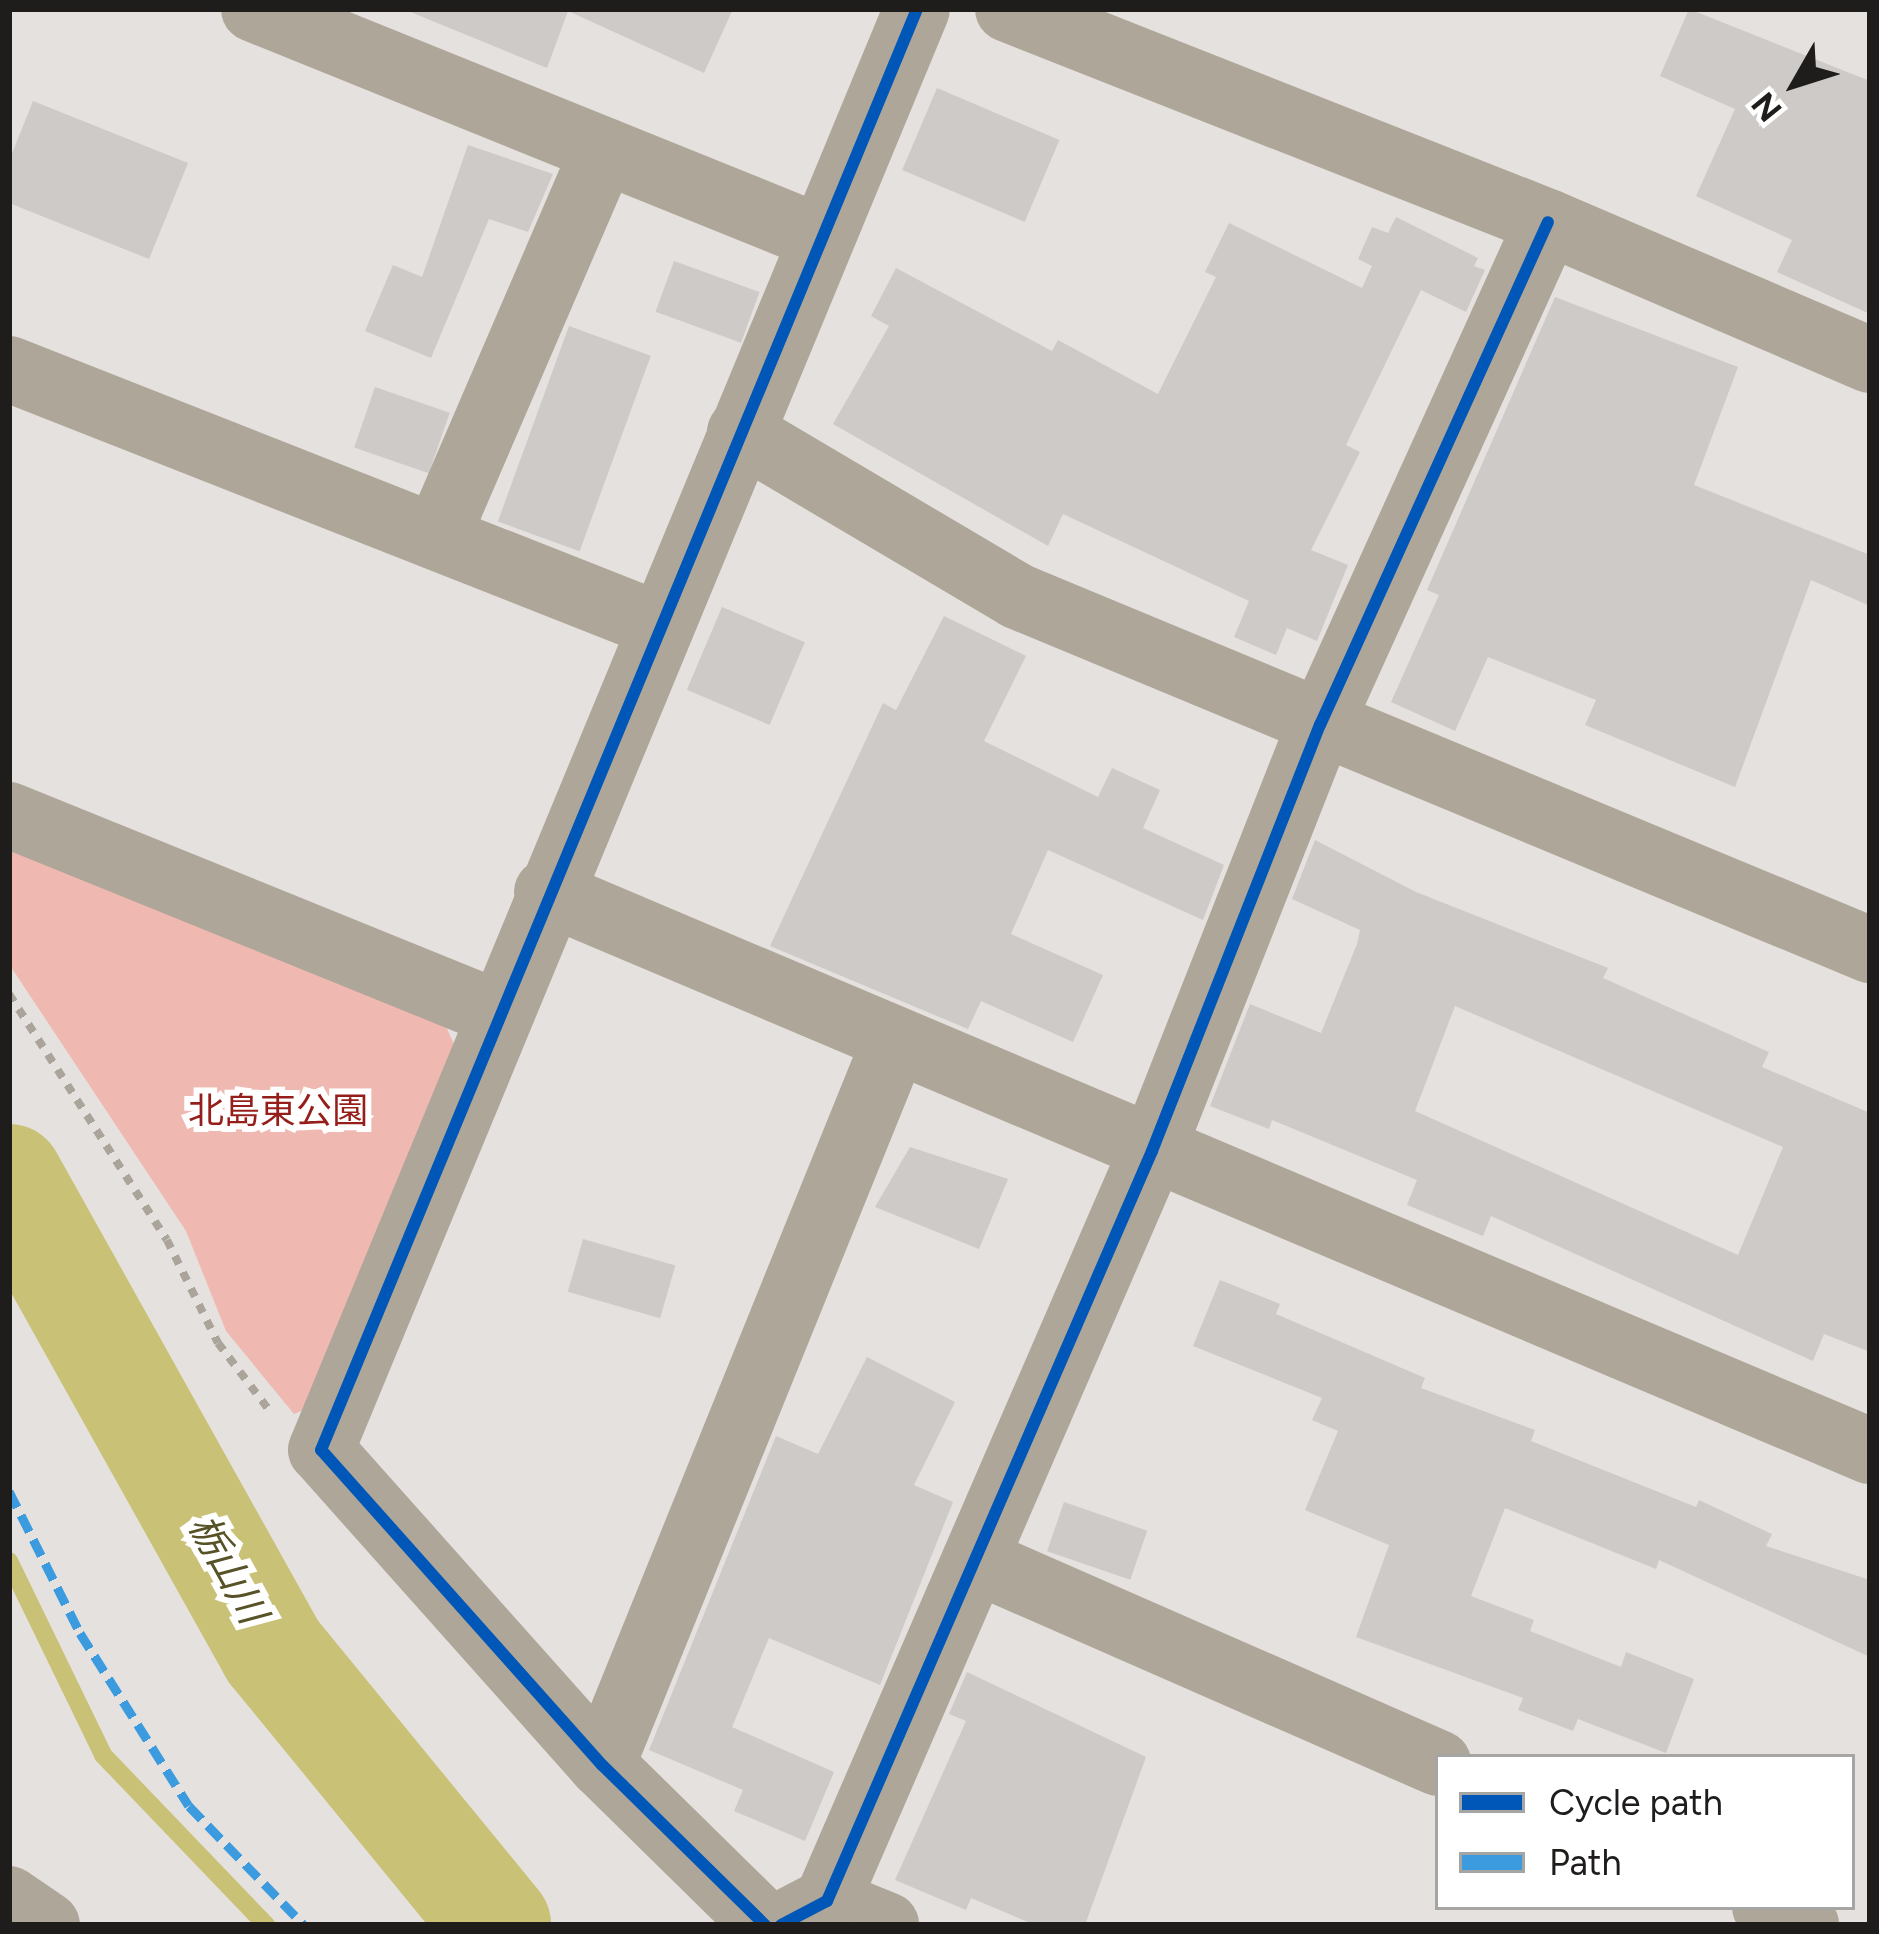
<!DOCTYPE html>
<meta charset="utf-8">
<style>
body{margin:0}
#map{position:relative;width:1879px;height:1934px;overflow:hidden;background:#e5e1de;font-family:Figtree,"Noto Sans JP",sans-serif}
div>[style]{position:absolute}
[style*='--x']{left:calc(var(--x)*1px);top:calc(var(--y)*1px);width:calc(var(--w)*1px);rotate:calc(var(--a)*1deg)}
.green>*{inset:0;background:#efb8b0}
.stream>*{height:18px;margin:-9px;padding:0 9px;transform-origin:9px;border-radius:9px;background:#c9c176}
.river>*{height:108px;margin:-54px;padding:0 54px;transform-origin:54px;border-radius:54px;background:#c9c176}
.building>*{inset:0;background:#cdcac8;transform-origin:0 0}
.path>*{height:8px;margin-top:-4px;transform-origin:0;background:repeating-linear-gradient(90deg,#aaa49b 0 9px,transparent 0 18px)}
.minor>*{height:66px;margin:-33px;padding:0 33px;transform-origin:33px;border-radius:33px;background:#aea698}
.quiet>*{height:9px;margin-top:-4.5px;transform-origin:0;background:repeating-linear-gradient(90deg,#3c9bdf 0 18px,transparent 0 27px)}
.cycleway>*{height:12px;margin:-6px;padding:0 6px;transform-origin:6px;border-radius:6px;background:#0057b8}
span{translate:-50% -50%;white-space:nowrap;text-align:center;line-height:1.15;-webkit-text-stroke:12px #fff;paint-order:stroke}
.park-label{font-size:36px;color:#961e1a}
.water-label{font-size:39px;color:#575227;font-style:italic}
.frame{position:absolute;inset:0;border:12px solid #1f1d1b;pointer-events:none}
.legend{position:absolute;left:1435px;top:1754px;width:420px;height:156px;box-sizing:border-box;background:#fff;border:3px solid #a5a5a4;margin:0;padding:15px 21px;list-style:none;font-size:36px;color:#1f1d1b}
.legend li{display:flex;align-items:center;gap:24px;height:60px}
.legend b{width:60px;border:3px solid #a5a5a4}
.north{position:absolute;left:1735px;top:24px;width:120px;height:120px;-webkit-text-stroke:9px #fff;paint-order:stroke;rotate:231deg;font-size:33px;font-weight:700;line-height:48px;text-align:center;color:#1f1d1b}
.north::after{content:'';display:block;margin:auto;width:42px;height:54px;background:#1f1d1b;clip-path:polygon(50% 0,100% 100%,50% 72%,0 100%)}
</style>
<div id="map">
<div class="green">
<i style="clip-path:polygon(9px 850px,444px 1022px,457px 1051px,316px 1404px,294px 1414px,226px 1331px,186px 1231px,9px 964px)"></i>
</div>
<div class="stream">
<i style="--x:9;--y:1561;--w:216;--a:64.1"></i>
<i style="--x:103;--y:1755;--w:236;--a:46.2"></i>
</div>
<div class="river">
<i style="--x:9;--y:1178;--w:542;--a:60.83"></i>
<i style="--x:273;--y:1651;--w:354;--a:50.7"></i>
</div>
<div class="building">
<i style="clip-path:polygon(403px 9px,733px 9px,704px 73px,568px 11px,547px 68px)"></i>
<i style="clip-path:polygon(1689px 9px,1870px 81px,1870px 314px,1777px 272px,1792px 240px,1696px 196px,1735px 109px,1660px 76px)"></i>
<i style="left:937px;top:88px;width:133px;height:89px;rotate:23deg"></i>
<i style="clip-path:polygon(33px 101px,188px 163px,149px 259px,9px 203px,9px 161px)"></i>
<i style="clip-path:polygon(468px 145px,553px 174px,528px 232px,489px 219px,431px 358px,365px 331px,393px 265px,422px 277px)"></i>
<i style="clip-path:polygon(1396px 217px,1478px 258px,1474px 266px,1485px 270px,1466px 312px,1421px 290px,1346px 445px,1360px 452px,1311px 550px,1348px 565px,1317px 641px,1287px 628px,1276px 655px,1234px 637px,1249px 601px,1063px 514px,1048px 546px,833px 424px,889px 326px,871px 316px,896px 268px,1052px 351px,1058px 340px,1158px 394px,1216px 277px,1205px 272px,1229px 223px,1362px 288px,1372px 266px,1358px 259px,1372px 227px,1388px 233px)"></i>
<i style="left:674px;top:261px;width:91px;height:54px;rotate:20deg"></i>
<i style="clip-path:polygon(1555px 297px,1738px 367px,1694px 485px,1870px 555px,1870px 606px,1811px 580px,1735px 787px,1585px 725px,1596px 700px,1488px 657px,1455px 731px,1391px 702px,1439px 595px,1427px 590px)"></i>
<i style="left:569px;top:326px;width:87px;height:208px;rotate:20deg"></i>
<i style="left:375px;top:387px;width:79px;height:64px;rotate:19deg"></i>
<i style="left:722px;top:607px;width:90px;height:90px;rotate:23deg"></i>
<i style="clip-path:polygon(944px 616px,1026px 656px,984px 741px,1098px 797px,1112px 768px,1160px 790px,1143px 828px,1224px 865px,1203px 920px,1048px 850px,1011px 934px,1103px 975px,1073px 1042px,981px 1001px,968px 1029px,770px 946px,883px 703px,896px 710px)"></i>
<i style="clip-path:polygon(evenodd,1315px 840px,1416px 892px,1608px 968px,1603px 978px,1769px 1052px,1762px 1067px,1870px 1113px,1870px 1352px,1824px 1334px,1813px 1361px,1491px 1216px,1483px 1236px,1407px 1205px,1417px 1180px,1272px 1120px,1269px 1129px,1210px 1106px,1250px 1004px,1321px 1033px,1357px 944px,1360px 930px,1292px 899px,1315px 840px,1455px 1006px,1783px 1147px,1738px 1255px,1415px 1111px,1455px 1006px)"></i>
<i style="clip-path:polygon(910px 1147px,1008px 1179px,979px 1249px,875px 1207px)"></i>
<i style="left:583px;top:1239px;width:96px;height:55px;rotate:16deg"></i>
<i style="clip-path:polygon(1220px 1280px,1280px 1304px,1276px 1314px,1425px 1378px,1421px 1388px,1535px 1430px,1531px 1441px,1696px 1507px,1699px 1500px,1772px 1534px,1766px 1546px,1870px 1580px,1870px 1657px,1659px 1560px,1656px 1569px,1505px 1508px,1471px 1596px,1534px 1620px,1530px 1631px,1621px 1667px,1626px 1652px,1694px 1679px,1666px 1753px,1578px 1719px,1573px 1731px,1518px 1710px,1523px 1698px,1356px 1637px,1389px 1545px,1305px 1510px,1338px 1431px,1312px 1420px,1322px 1398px,1193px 1346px)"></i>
<i style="clip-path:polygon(867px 1357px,955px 1402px,914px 1485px,953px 1502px,880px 1685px,769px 1638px,732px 1727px,834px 1772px,805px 1841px,734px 1811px,743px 1790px,649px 1750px,776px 1436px,818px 1454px)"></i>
<i style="left:1064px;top:1502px;width:88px;height:52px;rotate:19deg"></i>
<i style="clip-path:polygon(967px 1672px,1146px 1757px,1085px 1925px,1035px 1925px,971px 1898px,966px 1910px,895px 1880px,966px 1721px,949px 1714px)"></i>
</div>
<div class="path">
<i style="--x:9;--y:994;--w:292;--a:57.3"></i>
<i style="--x:167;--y:1240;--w:115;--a:63.7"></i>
<i style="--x:218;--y:1343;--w:84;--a:52.7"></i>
</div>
<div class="minor">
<i style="--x:254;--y:9;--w:611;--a:21.99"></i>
<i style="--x:1008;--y:9;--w:580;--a:21.53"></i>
<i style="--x:1548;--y:222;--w:350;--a:23.2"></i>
<i style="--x:9;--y:369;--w:699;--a:21.5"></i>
<i style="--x:740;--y:432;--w:322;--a:30.6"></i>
<i style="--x:1017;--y:596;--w:924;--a:22.54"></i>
<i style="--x:437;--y:537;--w:421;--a:-66.7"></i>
<i style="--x:9;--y:815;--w:527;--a:22.08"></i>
<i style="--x:547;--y:892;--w:1436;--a:22.91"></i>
<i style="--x:975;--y:1560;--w:506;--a:23.67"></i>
<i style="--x:602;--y:1765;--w:781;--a:-67.97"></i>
<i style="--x:9;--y:1899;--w:46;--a:34.4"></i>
<i style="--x:827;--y:1901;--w:64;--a:22.1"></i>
<i style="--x:1765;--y:1907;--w:45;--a:23.7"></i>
<i style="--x:765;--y:1925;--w:228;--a:-135.5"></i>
<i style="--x:602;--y:1765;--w:422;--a:-131.7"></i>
<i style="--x:321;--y:1450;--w:1559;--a:-67.53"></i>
<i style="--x:781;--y:1925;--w:52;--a:-27.6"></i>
<i style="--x:827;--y:1901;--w:817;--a:-66.57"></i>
<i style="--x:1152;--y:1151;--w:458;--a:-68.5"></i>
<i style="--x:1320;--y:725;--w:552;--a:-65.62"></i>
</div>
<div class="quiet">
<i style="--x:9;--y:1491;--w:159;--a:63.4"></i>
<i style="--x:80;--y:1633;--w:204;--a:57.8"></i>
<i style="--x:189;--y:1806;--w:165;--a:46"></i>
</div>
<div class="cycleway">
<i style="--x:765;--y:1925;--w:228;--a:-135.5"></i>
<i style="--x:602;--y:1765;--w:422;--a:-131.7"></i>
<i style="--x:321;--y:1450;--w:1559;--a:-67.53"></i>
<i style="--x:781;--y:1925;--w:52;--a:-27.6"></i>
<i style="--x:827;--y:1901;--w:817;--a:-66.57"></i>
<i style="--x:1152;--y:1151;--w:458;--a:-68.5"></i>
<i style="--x:1320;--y:725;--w:552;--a:-65.62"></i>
</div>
<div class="park-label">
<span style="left:278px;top:1111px">北島東公園</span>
</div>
<div class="water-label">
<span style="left:227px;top:1569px;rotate:61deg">栃山川</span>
</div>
<div class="frame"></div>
<ul class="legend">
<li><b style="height:15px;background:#0057b8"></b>Cycle path</li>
<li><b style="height:15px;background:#3c9bdf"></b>Path</li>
</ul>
<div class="north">N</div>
</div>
